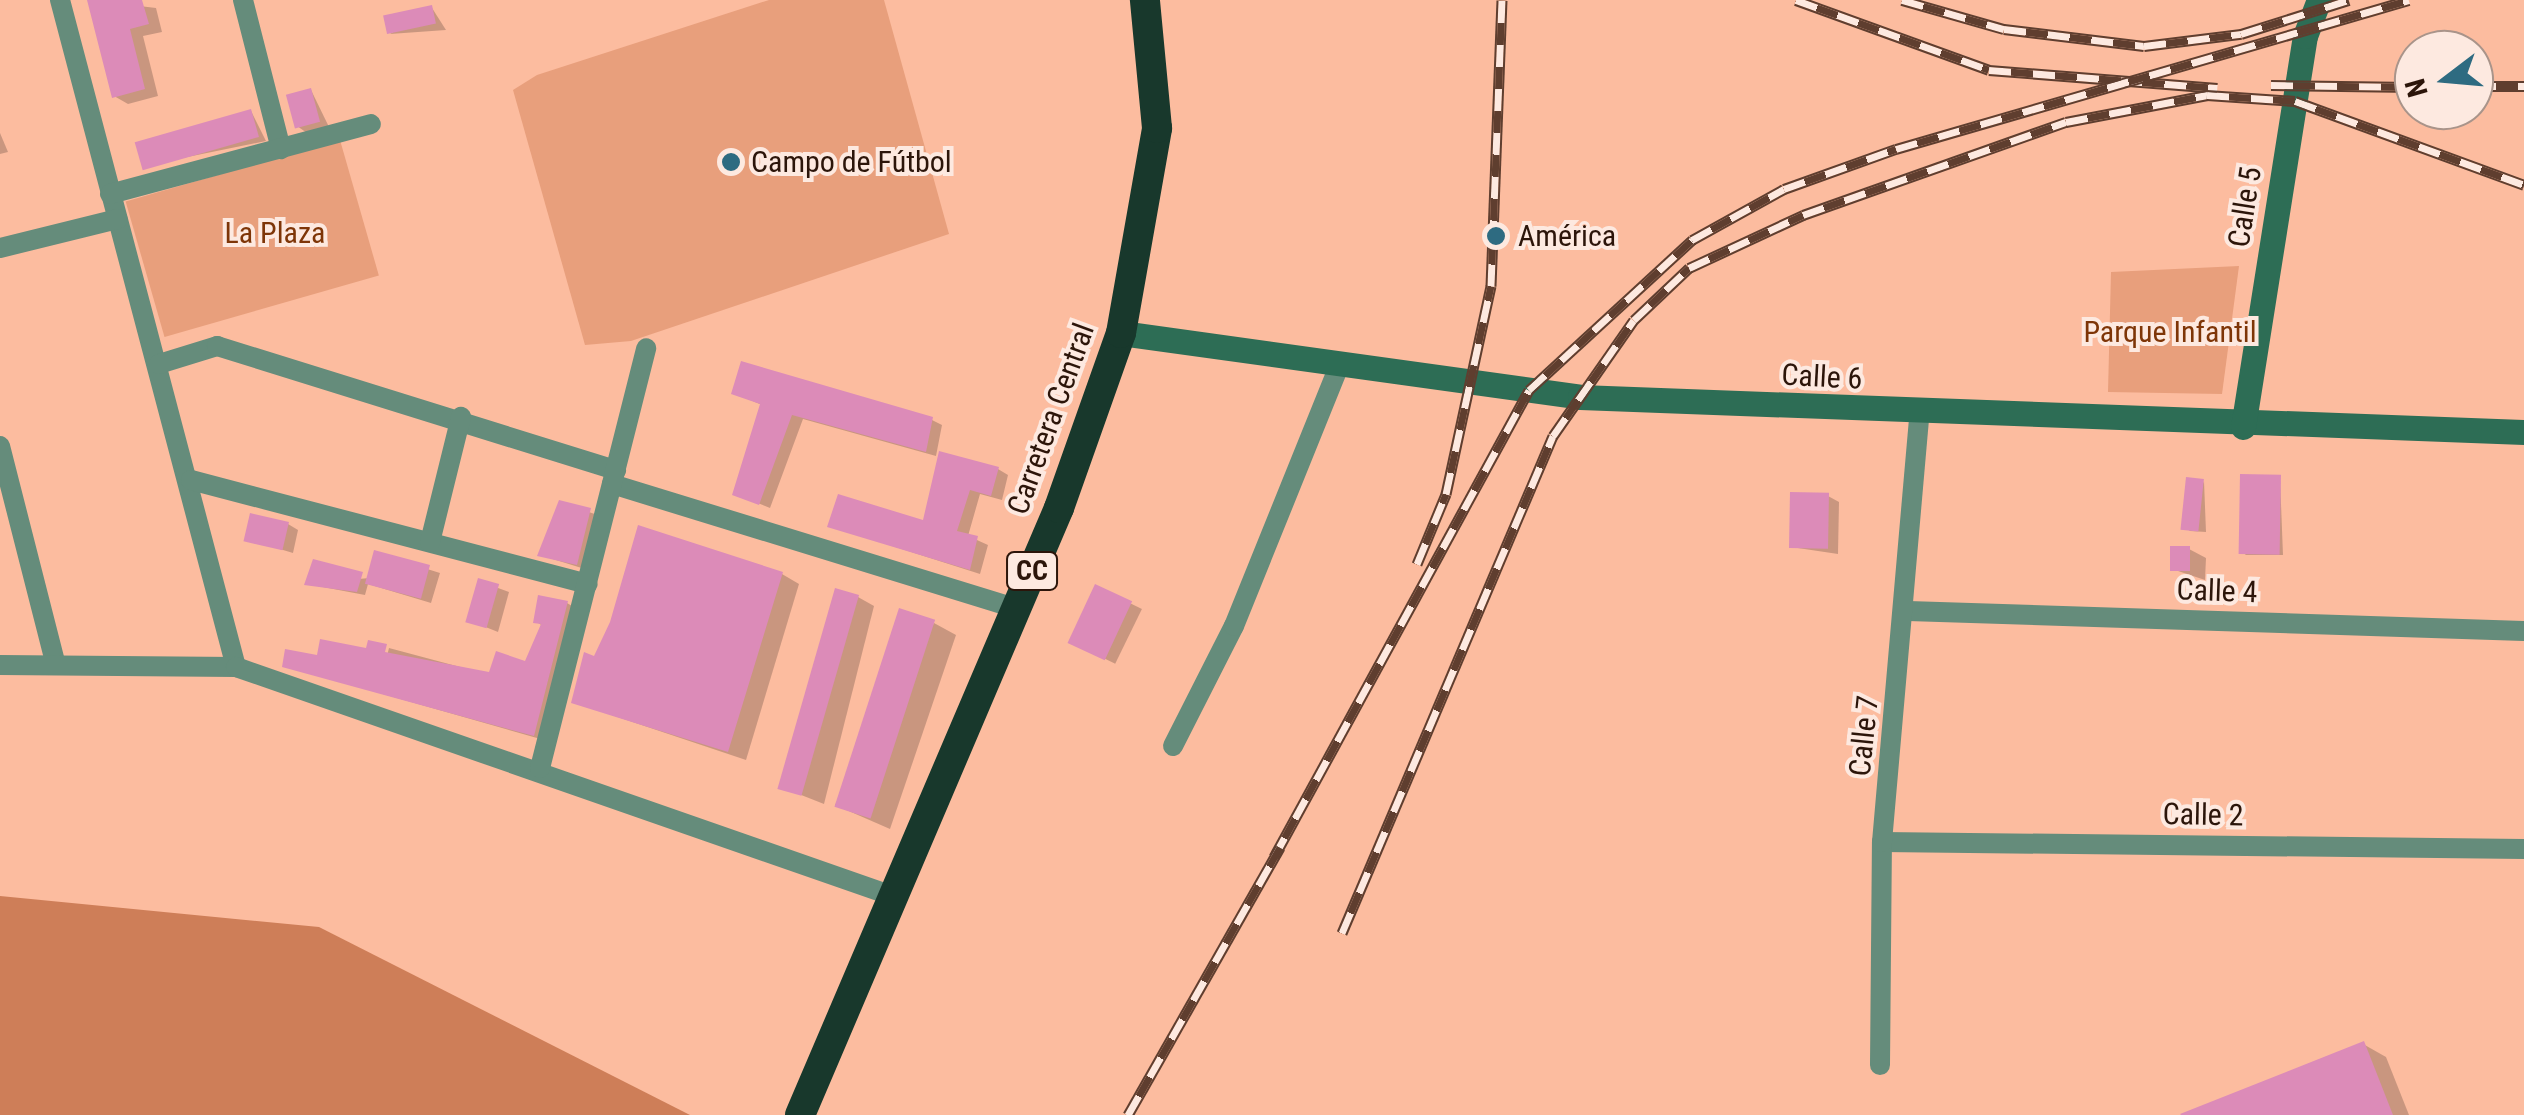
<!DOCTYPE html>
<meta charset="utf-8">
<style>
body{margin:0}
#map{position:relative;width:2524px;height:1115px;overflow:hidden;background:#fcbc9f;font-family:"Roboto Condensed",sans-serif}
div>[style]{position:absolute}
[style*='--x']{left:calc(var(--x)*1px);top:calc(var(--y)*1px);width:calc(var(--w)*1px);rotate:calc(var(--a)*1deg)}
.green>*{inset:0;background:#e89f7c;transform-origin:0 0}
.forest>*{inset:0;background:#ce7e58}
.shadow>*{inset:0;background:#0003;transform-origin:0 0}
.building>*{inset:0;background:#dc8bb8;transform-origin:0 0}
.street>*{height:20px;margin:-10px;padding:0 10px;transform-origin:10px;border-radius:10px;background:#658c7b}
.secondary>*{height:25px;margin:-12.5px;padding:0 12.5px;transform-origin:12.5px;border-radius:12.5px;background:#2d6d55}
.highway>*{height:30px;margin:-15px;padding:0 15px;transform-origin:15px;border-radius:15px;background:#18382c}
.rail>*{height:11px;margin-top:-5.5px;transform-origin:0;background:repeating-linear-gradient(90deg,#fde9e0 0 22px,#5f3e2f 0 44px);box-sizing:border-box;border-block:2px solid #5f3e2f}
.dots>*{width:28px;height:28px;translate:-50% -50%;box-sizing:border-box;border:5px solid #fde9e0;border-radius:50%}
span{translate:-50% -50%;white-space:nowrap;text-align:center;line-height:1.15;-webkit-text-stroke:8px #fde9e0;paint-order:stroke}
.shield-label span{padding:2px 8px;background:#fde9e0;border:2px solid;border-radius:8px;-webkit-text-stroke-width:0}
.shield-label{font-size:28px;color:#2c150a;font-weight:700}
.poi-label{font-size:30px;color:#2c150a}
.left{translate:0 -50%;text-align:left}
.street-label{font-size:30px;color:#2c150a}
.park-label{font-size:30px;color:#7e3507}
.north{position:absolute;left:2394px;top:30px;width:100px;height:100px;box-sizing:border-box;background:#fde9e0;border:2px solid #a9948a;border-radius:50%;rotate:254deg;font-size:28px;font-weight:700;line-height:40px;text-align:center;color:#2c150a}
.north::after{content:'';display:block;margin:auto;width:35px;height:45px;background:#2e6b81;clip-path:polygon(50% 0,100% 100%,50% 72%,0 100%)}
</style>
<div id="map">
<div class="green">
<i style="clip-path:polygon(769px 0,884px 0,949px 234px,631px 341px,585px 345px,513px 90px,537px 75px)"></i>
<i style="left:340px;top:140px;width:141px;height:223px;rotate:74deg"></i>
<i style="clip-path:polygon(2239px 266px,2222px 394px,2108px 392px,2111px 272px)"></i>
</div>
<div class="forest">
<i style="clip-path:polygon(0 896px,319px 927px,690px 1115px,0 1115px)"></i>
</div>
<div class="shadow">
<i style="clip-path:polygon(90px 0,156px 8px,162px 32px,143px 36px,158px 96px,128px 104px,114px 96px)"></i>
<i style="clip-path:polygon(432px 8px,446px 30px,390px 34px)"></i>
<i style="clip-path:polygon(311px 90px,329px 127px,307px 133px,297px 126px)"></i>
<i style="clip-path:polygon(251px 111px,266px 141px,143px 166px)"></i>
<i style="clip-path:polygon(0 133px,8px 152px,0 154px)"></i>
<i style="clip-path:polygon(734px 393px,932px 420px,942px 425px,936px 456px,803px 419px,770px 508px,735px 494px,762px 405px)"></i>
<i style="clip-path:polygon(998px 469px,1008px 475px,1002px 500px,980px 494px,968px 536px,988px 545px,980px 574px,830px 526px,925px 523px)"></i>
<i style="clip-path:polygon(2280px 478px,2283px 555px,2246px 555px,2242px 552px)"></i>
<i style="clip-path:polygon(2204px 481px,2206px 532px,2190px 531px,2186px 528px)"></i>
<i style="clip-path:polygon(1828px 496px,1839px 502px,1838px 554px,1791px 547px)"></i>
<i style="clip-path:polygon(561px 503px,601px 516px,588px 570px,540px 555px)"></i>
<i style="clip-path:polygon(288px 524px,298px 530px,293px 553px,247px 539px)"></i>
<i style="clip-path:polygon(2189px 549px,2206px 558px,2205px 580px,2172px 569px)"></i>
<i style="clip-path:polygon(376px 553px,440px 573px,431px 603px,368px 584px,365px 595px,307px 584px,369px 578px)"></i>
<i style="clip-path:polygon(782px 574px,799px 584px,746px 760px,573px 702px,612px 623px)"></i>
<i style="clip-path:polygon(479px 581px,509px 592px,498px 632px,468px 620px)"></i>
<i style="left:1097px;top:587px;width:50px;height:61px;rotate:26deg"></i>
<i style="clip-path:polygon(858px 597px,874px 606px,824px 804px,786px 789px)"></i>
<i style="clip-path:polygon(567px 603px,577px 609px,544px 740px,285px 666px,385px 664px,389px 648px,490px 675px,526px 664px,543px 626px,535px 621px)"></i>
<i style="clip-path:polygon(934px 623px,956px 635px,890px 829px,835px 805px)"></i>
<i style="clip-path:polygon(2363px 1044px,2386px 1057px,2409px 1115px,2184px 1115px)"></i>
</div>
<div class="building">
<i style="clip-path:polygon(87px 0,142px 0,149px 24px,130px 29px,145px 89px,112px 98px)"></i>
<i style="left:432px;top:5px;width:19px;height:50px;rotate:78deg"></i>
<i style="left:311px;top:88px;width:35px;height:26px;rotate:75deg"></i>
<i style="left:251px;top:109px;width:29px;height:121px;rotate:74deg"></i>
<i style="clip-path:polygon(741px 361px,933px 417px,926px 452px,792px 415px,759px 505px,732px 495px,760px 404px,731px 394px)"></i>
<i style="clip-path:polygon(939px 451px,999px 467px,991px 496px,970px 490px,957px 531px,978px 536px,970px 570px,827px 527px,838px 494px,923px 520px)"></i>
<i style="left:2240px;top:474px;width:41px;height:80px;rotate:1deg"></i>
<i style="left:2186px;top:477px;width:18px;height:53px;rotate:6deg"></i>
<i style="left:1790px;top:492px;width:39px;height:56px;rotate:1deg"></i>
<i style="clip-path:polygon(559px 500px,591px 508px,577px 565px,537px 556px)"></i>
<i style="left:250px;top:513px;width:40px;height:29px;rotate:13deg"></i>
<i style="clip-path:polygon(638px 525px,783px 572px,728px 752px,571px 703px,584px 652px,594px 656px,610px 622px)"></i>
<i style="left:2170px;top:546px;width:20px;height:25px"></i>
<i style="left:374px;top:550px;width:58px;height:35px;rotate:15deg"></i>
<i style="clip-path:polygon(313px 559px,363px 572px,357px 592px,304px 585px)"></i>
<i style="left:478px;top:578px;width:22px;height:46px;rotate:16deg"></i>
<i style="left:1095px;top:584px;width:41px;height:65px;rotate:25deg"></i>
<i style="left:835px;top:588px;width:25px;height:209px;rotate:16deg"></i>
<i style="clip-path:polygon(538px 595px,568px 601px,534px 736px,282px 667px,285px 649px,317px 655px,320px 639px,366px 648px,368px 640px,387px 644px,385px 652px,489px 672px,496px 651px,525px 661px,541px 624px,533px 623px)"></i>
<i style="left:899px;top:608px;width:38px;height:209px;rotate:18deg"></i>
<i style="clip-path:polygon(2364px 1041px,2393px 1115px,2181px 1115px,2180px 1114px)"></i>
</div>
<div class="street">
<i style="--x:60;--y:0;--w:690;--a:75.22"></i>
<i style="--x:243;--y:0;--w:154;--a:75.7"></i>
<i style="--x:110;--y:194;--w:270;--a:-15"></i>
<i style="--x:0;--y:248;--w:121;--a:-13.9"></i>
<i style="--x:159;--y:364;--w:61;--a:-17.2"></i>
<i style="--x:217;--y:346;--w:418;--a:17.3"></i>
<i style="--x:0;--y:446;--w:223;--a:75.7"></i>
<i style="--x:191;--y:480;--w:410;--a:14.7"></i>
<i style="--x:612;--y:484;--w:423;--a:17.1"></i>
<i style="--x:430;--y:542;--w:129;--a:-76.1"></i>
<i style="--x:1908;--y:611;--w:616;--a:1.86"></i>
<i style="--x:0;--y:665;--w:236;--a:0.5"></i>
<i style="--x:236;--y:667;--w:696;--a:19.22"></i>
<i style="--x:1173;--y:746;--w:135;--a:-63.1"></i>
<i style="--x:1234;--y:626;--w:283;--a:-68"></i>
<i style="--x:540;--y:768;--w:433;--a:-75.8"></i>
<i style="--x:1882;--y:842;--w:642;--a:0.62"></i>
<i style="--x:1880;--y:1065;--w:223;--a:-89.5"></i>
<i style="--x:1882;--y:842;--w:429;--a:-85"></i>
</div>
<div class="secondary">
<i style="--x:1121;--y:333;--w:463;--a:7.9"></i>
<i style="--x:1580;--y:397;--w:945;--a:2.12"></i>
<i style="--x:2243;--y:427;--w:396;--a:-81"></i>
<i style="--x:2305;--y:36;--w:39;--a:-69"></i>
</div>
<div class="highway">
<i style="--x:800;--y:1115;--w:660;--a:-66.89"></i>
<i style="--x:1059;--y:508;--w:186;--a:-70.5"></i>
<i style="--x:1121;--y:333;--w:208;--a:-80"></i>
<i style="--x:1157;--y:128;--w:129;--a:-95.4"></i>
</div>
<div class="rail">
<i style="--x:1796;--y:0;--w:205;--a:19.9"></i>
<i style="--x:1989;--y:70;--w:229;--a:4.5"></i>
<i style="--x:1902;--y:0;--w:106;--a:15.9"></i>
<i style="--x:2004;--y:29;--w:141;--a:6.9"></i>
<i style="--x:2144;--y:46;--w:98;--a:-7.1"></i>
<i style="--x:2241;--y:34;--w:113;--a:-17.5"></i>
<i style="--x:2271;--y:85;--w:143;--a:0.8"></i>
<i style="--x:2474;--y:86;--w:50;--a:0"></i>
<i style="--x:1417;--y:564;--w:76;--a:-67.5"></i>
<i style="--x:1446;--y:494;--w:213;--a:-77.8"></i>
<i style="--x:1491;--y:286;--w:286;--a:-87.8"></i>
<i style="--x:1274;--y:857;--w:532;--a:-61.36"></i>
<i style="--x:1529;--y:390;--w:222;--a:-42.6"></i>
<i style="--x:1692;--y:240;--w:105;--a:-29"></i>
<i style="--x:1784;--y:189;--w:119;--a:-19.7"></i>
<i style="--x:1896;--y:149;--w:534;--a:-16.2"></i>
<i style="--x:1342;--y:933;--w:540;--a:-67"></i>
<i style="--x:1553;--y:436;--w:141;--a:-55.1"></i>
<i style="--x:1634;--y:320;--w:76;--a:-43.4"></i>
<i style="--x:1689;--y:268;--w:126;--a:-24.9"></i>
<i style="--x:1803;--y:215;--w:279;--a:-19.5"></i>
<i style="--x:2066;--y:122;--w:144;--a:-10.8"></i>
<i style="--x:2207;--y:95;--w:88;--a:3.9"></i>
<i style="--x:2295;--y:101;--w:244;--a:20.1"></i>
<i style="--x:1128;--y:1115;--w:308;--a:-60.4"></i>
</div>
<div class="dots">
<i style="left:731px;top:162px;background:#2e6b81"></i>
<i style="left:1496px;top:236px;background:#2e6b81"></i>
</div>
<div class="shield-label">
<span style="left:1032px;top:571px">CC</span>
</div>
<div class="poi-label">
<span class="left" style="left:751px;top:162px">Campo de Fútbol</span>
<span class="left" style="left:1518px;top:236px">América</span>
</div>
<div class="street-label">
<span style="left:2245px;top:207px;rotate:-81deg">Calle 5</span>
<span style="left:1822px;top:377px;rotate:3deg">Calle 6</span>
<span style="left:1051px;top:419px;rotate:-70deg">Carretera Central</span>
<span style="left:2217px;top:591px;rotate:2deg">Calle 4</span>
<span style="left:1864px;top:736px;rotate:-84deg">Calle 7</span>
<span style="left:2203px;top:815px;rotate:1deg">Calle 2</span>
</div>
<div class="park-label">
<span style="left:275px;top:233px">La Plaza</span>
<span style="left:2170px;top:332px">Parque Infantil</span>
</div>
<div class="north">N</div>
</div>
